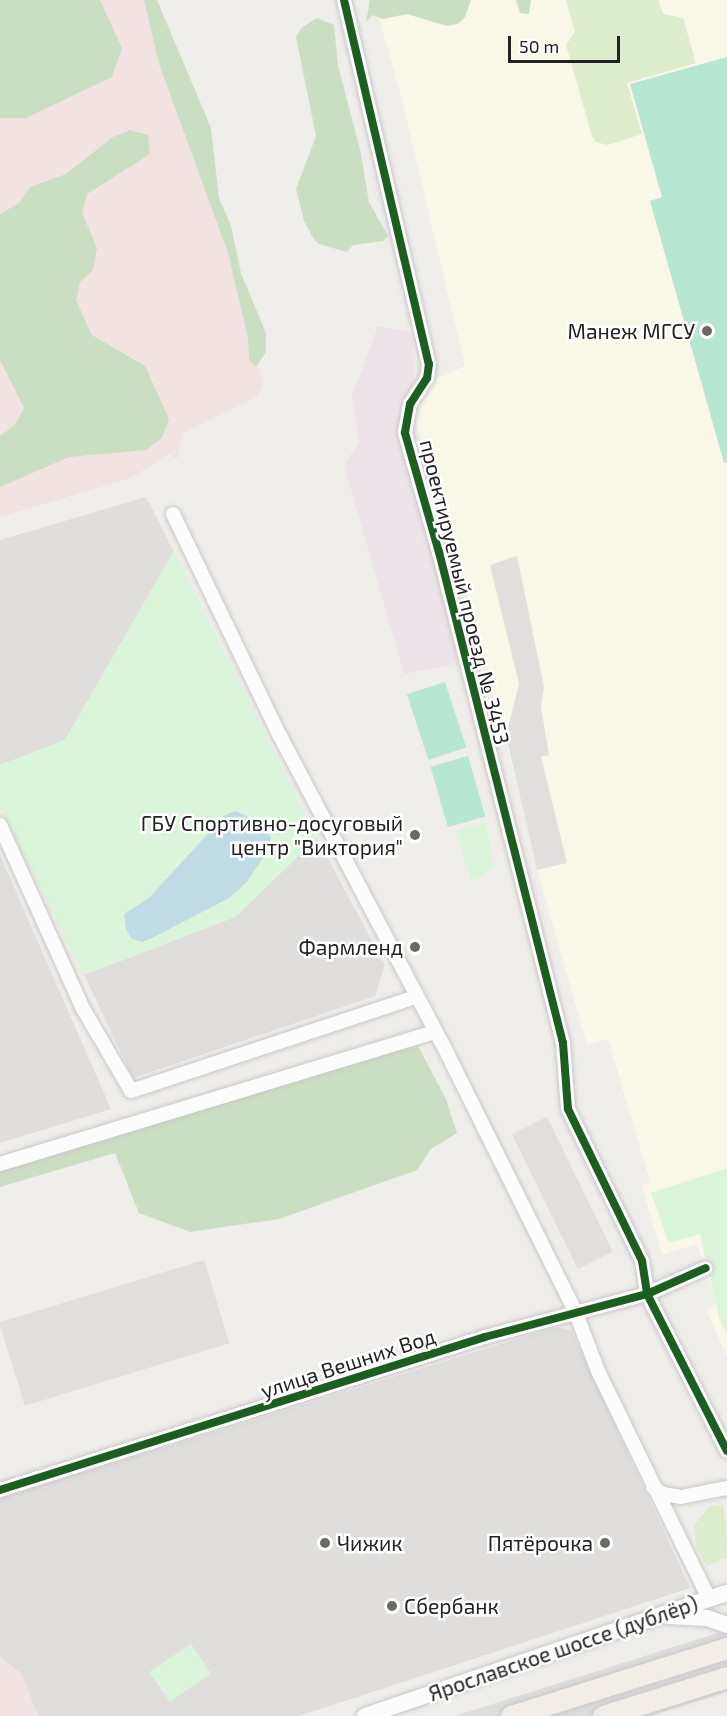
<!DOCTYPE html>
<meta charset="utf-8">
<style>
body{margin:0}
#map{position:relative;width:727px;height:1716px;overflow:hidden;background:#f0eeeb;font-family:"Exo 2",sans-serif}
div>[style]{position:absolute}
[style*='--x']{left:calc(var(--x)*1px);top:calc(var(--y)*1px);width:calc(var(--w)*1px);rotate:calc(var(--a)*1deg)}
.residential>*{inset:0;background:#dfdedc}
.commercial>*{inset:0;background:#f1e3e1}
.industrial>*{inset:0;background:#ede4e9}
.education>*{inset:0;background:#f8f7e8}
.grass>*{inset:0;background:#ddeccb}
.forest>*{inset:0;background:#cbdec1}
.park>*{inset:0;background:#daf5da;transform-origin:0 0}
.pitch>*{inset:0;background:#b7e6d2;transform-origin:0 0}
.parking>*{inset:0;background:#e0dfde;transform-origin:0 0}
.water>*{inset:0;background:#bfdbe3}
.pier>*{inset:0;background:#dedddd}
.roads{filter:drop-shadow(0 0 2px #c9c8c7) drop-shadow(0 0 2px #c9c8c7)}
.minor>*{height:14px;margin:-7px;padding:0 7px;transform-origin:7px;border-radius:7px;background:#fdfcfc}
.tertiary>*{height:16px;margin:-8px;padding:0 8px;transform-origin:8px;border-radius:8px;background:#fdfcfc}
.primary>*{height:21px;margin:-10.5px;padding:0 10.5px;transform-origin:10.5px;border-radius:10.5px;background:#f3ede7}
.cycleway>*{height:8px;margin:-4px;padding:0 4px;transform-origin:4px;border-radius:4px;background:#1b5e20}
.dots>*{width:16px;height:16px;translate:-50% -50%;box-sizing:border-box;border:3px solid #fff;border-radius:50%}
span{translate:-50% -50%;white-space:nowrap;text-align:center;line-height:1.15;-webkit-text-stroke:5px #fff;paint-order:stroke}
.poi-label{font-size:21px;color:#222}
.right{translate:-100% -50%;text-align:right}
.left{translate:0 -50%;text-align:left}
.street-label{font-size:21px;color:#222}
.scale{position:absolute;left:508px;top:36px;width:112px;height:27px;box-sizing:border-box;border:3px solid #222;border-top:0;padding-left:8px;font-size:18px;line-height:21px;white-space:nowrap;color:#222;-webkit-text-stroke:4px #fff;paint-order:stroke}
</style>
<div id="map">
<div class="residential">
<i style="clip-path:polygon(146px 497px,174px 551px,65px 740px,0 765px,0 540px)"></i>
<i style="clip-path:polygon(317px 838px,385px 965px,375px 996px,133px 1078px,84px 975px,235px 917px)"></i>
<i style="clip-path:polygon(0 855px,111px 1109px,0 1143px)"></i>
<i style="clip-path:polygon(557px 1327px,571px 1330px,690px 1588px,299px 1716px,38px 1716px,21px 1674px,0 1657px,0 1498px)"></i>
</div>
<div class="commercial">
<i style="clip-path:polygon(0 0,153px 0,178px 75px,263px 381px,258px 396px,183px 433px,177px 459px,169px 454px,131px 478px,0 517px)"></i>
<i style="clip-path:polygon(0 1657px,21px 1674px,38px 1716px,0 1716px)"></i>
</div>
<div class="industrial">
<i style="clip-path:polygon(378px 326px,411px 332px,415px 374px,400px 426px,459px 663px,404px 674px,344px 465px,359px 442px,352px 395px)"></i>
</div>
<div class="education">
<i style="clip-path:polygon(374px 0,727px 0,727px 1357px,707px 1312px,716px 1302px,697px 1244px,662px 1255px,642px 1187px,650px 1181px,608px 1039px,587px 1045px,537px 870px,476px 618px,413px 412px,416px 398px,433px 380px,465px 366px,402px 100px)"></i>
</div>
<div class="grass">
<i style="clip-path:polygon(566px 0,658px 0,663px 14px,683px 18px,696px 63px,627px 83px,642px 134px,607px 145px,596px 142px,592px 136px,566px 45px,575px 32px)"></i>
<i style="clip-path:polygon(724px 1505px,727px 1557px,707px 1566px,696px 1546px,694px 1525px,710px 1506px)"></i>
</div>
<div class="forest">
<i style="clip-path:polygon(0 0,100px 0,122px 48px,112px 77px,26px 118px,0 118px)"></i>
<i style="clip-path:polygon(144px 0,157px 0,211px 128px,219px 198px,231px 226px,241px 273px,266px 333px,266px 352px,256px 367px,249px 361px,248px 338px,228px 253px,159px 64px)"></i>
<i style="clip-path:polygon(370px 0,471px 0,465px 17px,458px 24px,447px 26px,407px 14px,383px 19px,372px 15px,366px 22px)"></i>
<i style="clip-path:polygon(516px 0,531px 0,529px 14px,520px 13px)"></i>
<i style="clip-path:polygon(317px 18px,334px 25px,338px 66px,360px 149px,369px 202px,388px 236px,383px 241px,353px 245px,347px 252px,319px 244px,313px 238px,304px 221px,296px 189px,316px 136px,296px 37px,301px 28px)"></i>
<i style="clip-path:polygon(130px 130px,148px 135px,150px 154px,87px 194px,82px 213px,97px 248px,93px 270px,80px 282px,76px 300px,92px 335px,145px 366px,169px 419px,162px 438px,146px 450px,69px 457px,0 487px,0 436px,15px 425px,24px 408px,0 360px,0 214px,19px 203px,30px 187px,66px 174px,113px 137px)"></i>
<i style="clip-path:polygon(418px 1046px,446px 1099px,457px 1133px,431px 1149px,417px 1170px,279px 1219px,190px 1232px,139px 1213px,115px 1153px,0 1187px,0 1168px,387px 1048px)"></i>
</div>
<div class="park">
<i style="clip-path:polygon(174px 551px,317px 838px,235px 917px,83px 975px,0 807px,0 765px,65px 740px)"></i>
<i style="clip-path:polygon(486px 823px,494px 866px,472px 882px,455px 830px)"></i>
<i style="clip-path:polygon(727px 1168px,727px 1336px,719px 1317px,700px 1234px,669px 1243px,651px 1193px)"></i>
<i style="left:191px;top:1644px;width:36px;height:50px;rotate:56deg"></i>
</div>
<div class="pitch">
<i style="clip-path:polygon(727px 57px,727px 462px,724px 463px,650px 201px,662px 197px,630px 84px)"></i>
<i style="left:445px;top:682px;width:69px;height:40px;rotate:72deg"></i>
<i style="left:468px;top:756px;width:63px;height:39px;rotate:74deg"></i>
</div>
<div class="parking">
<i style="clip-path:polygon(517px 556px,544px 687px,541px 707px,549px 755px,541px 757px,567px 863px,537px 870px,506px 736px,519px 684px,490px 565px)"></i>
<i style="left:547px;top:1117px;width:150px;height:39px;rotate:64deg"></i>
<i style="left:204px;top:1260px;width:87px;height:214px;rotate:73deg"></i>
</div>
<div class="water">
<i style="clip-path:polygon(236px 811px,260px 823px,271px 837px,268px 851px,246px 883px,229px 898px,152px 938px,142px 942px,132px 939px,126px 929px,124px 914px,149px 898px,225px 815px)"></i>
</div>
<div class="pier">
<i style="clip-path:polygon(727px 1630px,727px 1692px,650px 1716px,455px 1716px)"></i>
</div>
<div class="roads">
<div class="minor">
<i style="--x:344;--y:0;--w:374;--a:76.9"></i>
<i style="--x:429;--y:364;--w:14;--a:98"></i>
<i style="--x:427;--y:378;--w:31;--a:123"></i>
<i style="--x:410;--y:404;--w:29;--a:100"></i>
<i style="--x:405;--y:433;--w:124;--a:74.1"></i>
<i style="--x:439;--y:552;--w:506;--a:75.83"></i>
<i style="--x:563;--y:1043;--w:66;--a:85.7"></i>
<i style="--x:568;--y:1109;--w:169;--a:64"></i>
<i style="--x:642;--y:1261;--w:33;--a:81"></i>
<i style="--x:647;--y:1294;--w:176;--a:63"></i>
<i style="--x:173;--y:514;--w:246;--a:64.3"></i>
<i style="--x:280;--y:736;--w:347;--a:62.2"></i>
<i style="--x:442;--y:1043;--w:299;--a:63.6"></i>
<i style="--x:575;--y:1311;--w:64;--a:69"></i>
<i style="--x:598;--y:1371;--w:254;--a:64"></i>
<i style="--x:0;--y:825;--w:200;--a:65.7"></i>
<i style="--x:82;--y:1007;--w:97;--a:59.7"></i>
<i style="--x:131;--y:1091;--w:300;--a:-18.3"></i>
<i style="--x:0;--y:1164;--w:455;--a:-16.9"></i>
<i style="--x:653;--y:1487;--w:12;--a:35"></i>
<i style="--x:663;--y:1494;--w:18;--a:9"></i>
<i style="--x:681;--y:1497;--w:47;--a:-11.1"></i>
<i style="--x:0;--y:1490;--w:509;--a:-17.51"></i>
<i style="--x:485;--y:1337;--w:168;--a:-14.9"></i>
<i style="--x:647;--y:1294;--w:64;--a:-23.8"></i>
</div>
<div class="tertiary">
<i style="--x:669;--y:1616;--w:38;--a:3"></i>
<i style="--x:707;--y:1618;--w:21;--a:19"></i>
<i style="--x:365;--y:1716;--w:382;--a:-18.8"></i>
</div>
<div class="primary">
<i style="--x:511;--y:1716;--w:226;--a:-17.5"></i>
<i style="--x:603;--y:1716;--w:130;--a:-17.5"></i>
</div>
</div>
<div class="cycleway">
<i style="--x:344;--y:0;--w:374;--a:76.9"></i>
<i style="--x:429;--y:364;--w:14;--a:98"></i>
<i style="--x:427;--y:378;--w:31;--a:123"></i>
<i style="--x:410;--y:404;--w:29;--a:100"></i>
<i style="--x:405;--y:433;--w:124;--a:74.1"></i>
<i style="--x:439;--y:552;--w:506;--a:75.83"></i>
<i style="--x:563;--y:1043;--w:66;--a:85.7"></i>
<i style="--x:568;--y:1109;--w:169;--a:64"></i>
<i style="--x:642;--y:1261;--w:33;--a:81"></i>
<i style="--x:647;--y:1294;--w:176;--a:63"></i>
<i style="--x:0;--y:1490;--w:509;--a:-17.51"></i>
<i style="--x:485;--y:1337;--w:168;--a:-14.9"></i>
<i style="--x:647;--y:1294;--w:64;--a:-23.8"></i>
</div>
<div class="dots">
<i style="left:707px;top:331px;background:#6a6968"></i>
<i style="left:415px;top:835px;background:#6a6968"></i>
<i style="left:415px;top:947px;background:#6a6968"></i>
<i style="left:325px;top:1543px;background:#6a6968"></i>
<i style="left:605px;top:1543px;background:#6a6968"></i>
<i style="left:392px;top:1606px;background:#6a6968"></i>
</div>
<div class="poi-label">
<span class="right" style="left:695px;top:331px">Манеж МГСУ</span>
<span class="right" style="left:403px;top:835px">ГБУ Спортивно-досуговый<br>центр "Виктория"</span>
<span class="right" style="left:403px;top:947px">Фармленд</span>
<span class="left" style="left:337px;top:1543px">Чижик</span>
<span class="right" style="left:593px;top:1543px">Пятёрочка</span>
<span class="left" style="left:404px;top:1606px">Сбербанк</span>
</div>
<div class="street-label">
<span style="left:465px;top:592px;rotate:76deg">проектируемый проезд № 3453</span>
<span style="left:348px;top:1363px;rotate:-18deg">улица Вешних Вод</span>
<span style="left:563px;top:1648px;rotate:-19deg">Ярославское шоссе (дублёр)</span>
</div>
<div class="scale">50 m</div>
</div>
